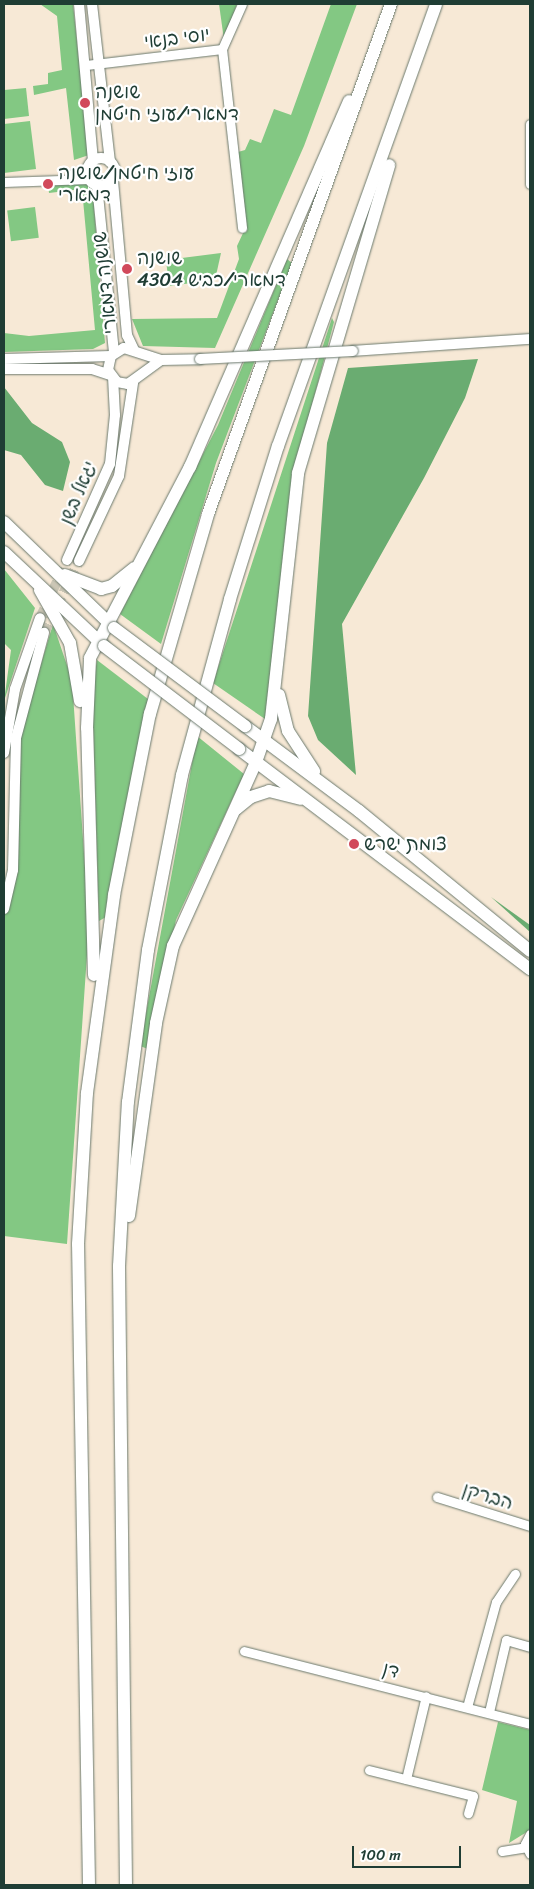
<!DOCTYPE html>
<meta charset="utf-8">
<style>
body{margin:0}
#map{position:relative;width:534px;height:1889px;overflow:hidden;background:#f7e9d6;font-family:Sriracha,"Playpen Sans Hebrew",sans-serif}
div>[style]{position:absolute}
[style*='--x']{left:calc(var(--x)*1px);top:calc(var(--y)*1px);width:calc(var(--w)*1px);rotate:calc(var(--a)*1deg)}
.green>*{inset:0;background:#83c883;transform-origin:0 0}
.forest>*{inset:0;background:#6aac71}
.major-tunnel>*{height:10px;margin-top:-5px;transform-origin:0;background:repeating-linear-gradient(90deg,#ccc7b6 0 10px,transparent 0 15px)}
.roads{filter:drop-shadow(0 0 1px #6b796d) drop-shadow(0 0 1px #6b796d)}
.minor>*{height:9px;margin:-4.5px;padding:0 4.5px;transform-origin:4.5px;border-radius:4.5px;background:#fff}
.major>*{height:10px;margin:-5px;padding:0 5px;transform-origin:5px;border-radius:5px;background:#fff}
.major>.ring{margin:-5px;padding:0;box-sizing:content-box;background:none;border:10px solid #fff;border-radius:50%}
.highway>*{height:12px;margin:-6px;padding:0 6px;transform-origin:6px;border-radius:6px;background:#fff}
.bridges{filter:drop-shadow(0 0 1px #6b796d) drop-shadow(0 0 1px #6b796d)}
.major-bridge>*{height:10px;margin:-5px;padding:0 5px;transform-origin:5px;border-radius:5px;background:#fff}
.highway-bridge>*{height:12px;margin:-6px;padding:0 6px;transform-origin:6px;border-radius:6px;background:#fff}
.dots>*{width:14px;height:14px;translate:-50% -50%;box-sizing:border-box;border:2px solid #fff;border-radius:50%}
span{translate:-50% -50%;white-space:nowrap;text-align:center;line-height:1.15;-webkit-text-stroke:4.5px #fff;paint-order:stroke}
.street-label{font-size:19px;color:#1f3d34}
.poi-label{font-size:19px;color:#1f3d34}
.left{translate:0 -50%;text-align:left}
.frame{position:absolute;inset:0;border:5px solid #1f3d34;pointer-events:none}
.scale{position:absolute;left:352px;top:1846px;width:109px;height:22px;box-sizing:border-box;border:2px solid #1f3d34;border-top:0;padding-left:6px;font-size:15px;line-height:18px;white-space:nowrap;color:#1f3d34;-webkit-text-stroke:4px #fff;paint-order:stroke}
</style>
<div id="map">
<div class="green">
<i style="clip-path:polygon(40px 4px,73px 4px,89px 155px,74px 160px,66px 88px,34px 95px,33px 86px,48px 84px,48px 73px,62px 70px,57px 16px)"></i>
<i style="clip-path:polygon(219px 4px,237px 4px,224px 40px)"></i>
<i style="clip-path:polygon(331px 4px,357px 4px,304px 146px,215px 348px,143px 346px,132px 319px,217px 318px,239px 259px,237px 246px,244px 231px,238px 152px,245px 150px,250px 139px,261px 143px,274px 109px,291px 115px)"></i>
<i style="clip-path:polygon(26px 88px,29px 116px,4px 119px,4px 90px)"></i>
<i style="clip-path:polygon(30px 121px,36px 169px,4px 173px,4px 124px)"></i>
<i style="clip-path:polygon(79px 181px,92px 182px,105px 343px,93px 349px,4px 352px,4px 333px,29px 336px,95px 330px,82px 189px,49px 193px,48px 184px)"></i>
<i style="left:35px;top:207px;width:31px;height:28px;rotate:83deg"></i>
<i style="clip-path:polygon(221px 253px,215px 280px,169px 286px,166px 260px)"></i>
<i style="clip-path:polygon(287px 259px,292px 263px,216px 463px,161px 644px,120px 614px,218px 425px)"></i>
<i style="clip-path:polygon(332px 318px,334px 322px,294px 473px,265px 719px,213px 683px)"></i>
<i style="clip-path:polygon(4px 569px,35px 608px,4px 701px,11px 650px,4px 643px)"></i>
<i style="clip-path:polygon(53px 624px,72px 680px,89px 926px,67px 1244px,4px 1236px,4px 918px,18px 862px,21px 731px)"></i>
<i style="clip-path:polygon(97px 660px,148px 699px,106px 917px,99px 921px,92px 690px)"></i>
<i style="clip-path:polygon(197px 736px,244px 774px,176px 920px,148px 1049px,140px 1046px)"></i>
<i style="clip-path:polygon(498px 1722px,530px 1730px,530px 1830px,509px 1843px,517px 1801px,482px 1790px)"></i>
</div>
<div class="forest">
<i style="clip-path:polygon(478px 359px,465px 398px,424px 478px,342px 624px,356px 775px,318px 740px,308px 716px,327px 443px,348px 368px)"></i>
<i style="clip-path:polygon(4px 387px,32px 423px,62px 442px,70px 462px,63px 491px,45px 485px,21px 455px,4px 450px)"></i>
<i style="clip-path:polygon(491px 897px,530px 925px,530px 932px)"></i>
</div>
<div class="major-tunnel">
<i style="--x:40;--y:618;--w:64;--a:-65"></i>
<i style="--x:44;--y:633;--w:80;--a:-64.1"></i>
</div>
<div class="roads">
<div class="minor">
<i style="--x:222;--y:49;--w:180;--a:83.6"></i>
<i style="--x:86;--y:65;--w:137;--a:-6.7"></i>
<i style="--x:222;--y:49;--w:49;--a:-66"></i>
<i style="--x:530;--y:124;--w:60;--a:90"></i>
<i style="--x:71;--y:175;--w:18;--a:-19"></i>
<i style="--x:4;--y:182;--w:85;--a:-2"></i>
<i style="--x:437;--y:1497;--w:97;--a:17.3"></i>
<i style="--x:244;--y:1651;--w:295;--a:14.3"></i>
<i style="--x:467;--y:1707;--w:109;--a:-74.6"></i>
<i style="--x:496;--y:1602;--w:34;--a:-56"></i>
<i style="--x:489;--y:1712;--w:74;--a:-76.7"></i>
<i style="--x:506;--y:1640;--w:25;--a:16"></i>
<i style="--x:369;--y:1770;--w:107;--a:14"></i>
<i style="--x:473;--y:1796;--w:18;--a:106"></i>
<i style="--x:406;--y:1779;--w:85;--a:-76.5"></i>
<i style="--x:530;--y:1834;--w:11;--a:117"></i>
<i style="--x:525;--y:1844;--w:11;--a:63"></i>
<i style="--x:502;--y:1851;--w:24;--a:-9"></i>
</div>
<div class="major">
<i style="--x:79;--y:4;--w:158;--a:84.9"></i>
<i style="--x:92;--y:4;--w:159;--a:83.5"></i>
<i class="ring" style="left:87px;top:158px;width:18px;height:18px"></i>
<i style="--x:113;--y:181;--w:155;--a:84.8"></i>
<i style="--x:127;--y:335;--w:17;--a:65"></i>
<i style="--x:97;--y:185;--w:168;--a:84.2"></i>
<i style="--x:353;--y:351;--w:177;--a:-3.9"></i>
<i style="--x:4;--y:359;--w:107;--a:-1.6"></i>
<i style="--x:161;--y:360;--w:41;--a:144"></i>
<i style="--x:128;--y:384;--w:11;--a:-170"></i>
<i style="--x:117;--y:382;--w:15;--a:-127"></i>
<i style="--x:108;--y:370;--w:14;--a:-78"></i>
<i style="--x:111;--y:356;--w:15;--a:-32"></i>
<i style="--x:124;--y:348;--w:39;--a:18"></i>
<i style="--x:161;--y:360;--w:39;--a:-1"></i>
<i style="--x:4;--y:369;--w:88;--a:0"></i>
<i style="--x:92;--y:369;--w:19;--a:18"></i>
<i style="--x:67;--y:560;--w:105;--a:-65.9"></i>
<i style="--x:110;--y:464;--w:49;--a:-84.2"></i>
<i style="--x:115;--y:415;--w:36;--a:-93"></i>
<i style="--x:79;--y:561;--w:94;--a:-64.8"></i>
<i style="--x:119;--y:476;--w:94;--a:-81.4"></i>
<i style="--x:4;--y:753;--w:65;--a:-80.2"></i>
<i style="--x:15;--y:689;--w:75;--a:-70.6"></i>
<i style="--x:4;--y:909;--w:40;--a:-77"></i>
<i style="--x:13;--y:870;--w:132;--a:-88.7"></i>
<i style="--x:16;--y:738;--w:109;--a:-75.1"></i>
</div>
<div class="highway">
<i style="--x:4;--y:522;--w:150;--a:43.9"></i>
<i style="--x:4;--y:552;--w:137;--a:43.2"></i>
<i style="--x:65;--y:575;--w:39;--a:21"></i>
<i style="--x:101;--y:589;--w:11;--a:-15"></i>
<i style="--x:112;--y:586;--w:28;--a:-39"></i>
<i style="--x:40;--y:590;--w:61;--a:60.5"></i>
<i style="--x:70;--y:643;--w:59;--a:80.2"></i>
<i style="--x:279;--y:695;--w:37;--a:76"></i>
<i style="--x:288;--y:731;--w:48;--a:57"></i>
<i style="--x:245;--y:726;--w:142;--a:36.7"></i>
<i style="--x:359;--y:811;--w:221;--a:39.3"></i>
<i style="--x:239;--y:749;--w:365;--a:37.1"></i>
<i style="--x:236;--y:809;--w:19;--a:-39"></i>
<i style="--x:251;--y:797;--w:19;--a:-18"></i>
<i style="--x:269;--y:791;--w:32;--a:14"></i>
<i style="--x:94;--y:975;--w:247;--a:-91.6"></i>
<i style="--x:87;--y:728;--w:70;--a:-87.5"></i>
<i style="--x:90;--y:658;--w:216;--a:-62.4"></i>
<i style="--x:190;--y:467;--w:399;--a:-66.5"></i>
<i style="--x:129;--y:1216;--w:195;--a:-82"></i>
<i style="--x:156;--y:1023;--w:79;--a:-77.6"></i>
<i style="--x:173;--y:946;--w:202;--a:-65.7"></i>
<i style="--x:256;--y:762;--w:46;--a:-70.8"></i>
<i style="--x:271;--y:719;--w:247;--a:-83.7"></i>
<i style="--x:298;--y:473;--w:321;--a:-73.5"></i>
<i style="--x:89;--y:1885;--w:641;--a:-90.98"></i>
<i style="--x:78;--y:1244;--w:151;--a:-86.6"></i>
<i style="--x:87;--y:1093;--w:200;--a:-82.2"></i>
<i style="--x:114;--y:895;--w:185;--a:-78.8"></i>
<i style="--x:150;--y:714;--w:208;--a:-73.8"></i>
<i style="--x:208;--y:514;--w:542;--a:-70.26"></i>
<i style="--x:126;--y:1885;--w:619;--a:-90.65"></i>
<i style="--x:119;--y:1266;--w:164;--a:-86.9"></i>
<i style="--x:128;--y:1102;--w:153;--a:-82.5"></i>
<i style="--x:148;--y:950;--w:178;--a:-79"></i>
<i style="--x:182;--y:775;--w:182;--a:-74.7"></i>
<i style="--x:230;--y:599;--w:160;--a:-72.6"></i>
<i style="--x:278;--y:446;--w:469;--a:-70.3"></i>
</div>
</div>
<div class="bridges">
<div class="major-bridge">
<i style="--x:200;--y:359;--w:153;--a:-3"></i>
</div>
<div class="highway-bridge">
<i style="--x:114;--y:628;--w:164;--a:36.8"></i>
<i style="--x:104;--y:646;--w:170;--a:37.3"></i>
</div>
</div>
<div class="dots">
<i style="left:85px;top:103px;background:#d1495b"></i>
<i style="left:48px;top:184px;background:#d1495b"></i>
<i style="left:127px;top:269px;background:#d1495b"></i>
<i style="left:354px;top:844px;background:#d1495b"></i>
</div>
<div class="street-label">
<span style="left:177px;top:38px;rotate:-7deg">יוסי בנאי</span>
<span style="left:105px;top:283px;rotate:-96deg">שושנה דמארי</span>
<span style="left:78px;top:493px;rotate:-67deg">יגאל בשן</span>
<span style="left:488px;top:1496px;rotate:17deg">הברקן</span>
<span style="left:391px;top:1670px;rotate:14deg">דן</span>
</div>
<div class="poi-label">
<span class="left" style="left:95px;top:103px">שושנה<br>דמארי/עוזי חיטמן</span>
<span class="left" style="left:58px;top:184px">עוזי חיטמן/שושנה<br>דמארי</span>
<span class="left" style="left:137px;top:269px">שושנה<br>דמארי/כביש 4304</span>
<span class="left" style="left:364px;top:844px">צומת ישרש</span>
</div>
<div class="frame"></div>
<div class="scale">100 m</div>
</div>
